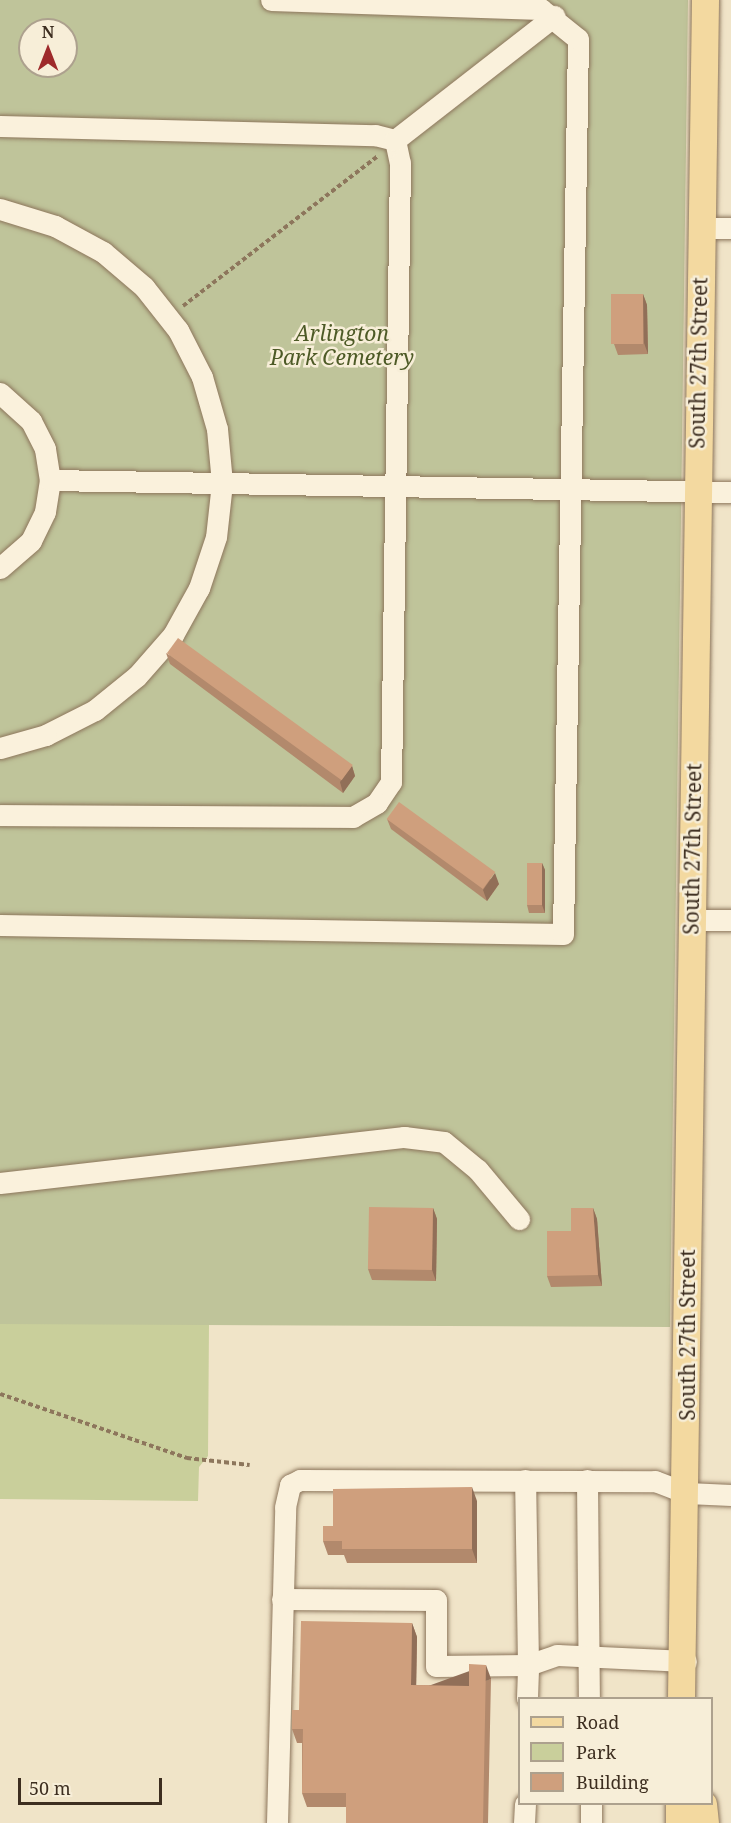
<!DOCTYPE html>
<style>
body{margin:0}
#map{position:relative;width:731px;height:1823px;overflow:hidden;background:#f0e4c8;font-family:"Noto Serif",serif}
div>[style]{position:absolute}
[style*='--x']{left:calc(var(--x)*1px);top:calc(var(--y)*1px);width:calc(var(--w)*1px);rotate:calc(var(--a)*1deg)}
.green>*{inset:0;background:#c9cf9b}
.cemetery>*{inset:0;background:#bfc49a}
.path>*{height:4px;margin-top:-2px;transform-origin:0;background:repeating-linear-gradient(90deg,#8d765c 0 4.5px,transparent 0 7.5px)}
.roads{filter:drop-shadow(0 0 2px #8d765c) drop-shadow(0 0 2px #8d765c)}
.minor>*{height:21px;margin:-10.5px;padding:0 10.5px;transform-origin:10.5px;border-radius:10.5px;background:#faf1dc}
.major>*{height:27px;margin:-13.5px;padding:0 13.5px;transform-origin:13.5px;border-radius:13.5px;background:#f3d9a0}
.wall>*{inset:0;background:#b2896c}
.shaded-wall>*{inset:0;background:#916f58;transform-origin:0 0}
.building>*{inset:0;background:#cf9f7d;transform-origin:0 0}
span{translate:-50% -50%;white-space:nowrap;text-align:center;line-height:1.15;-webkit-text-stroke:5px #f7eed8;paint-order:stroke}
.park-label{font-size:21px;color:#4d5a26;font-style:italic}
.street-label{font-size:21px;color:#3d2e20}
.legend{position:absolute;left:518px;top:1697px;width:195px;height:108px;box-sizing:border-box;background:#f7eed8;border:2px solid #ada18e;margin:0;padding:8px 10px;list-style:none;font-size:18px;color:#3d2e20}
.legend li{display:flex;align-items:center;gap:12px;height:30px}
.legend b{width:30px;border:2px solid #ada18e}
.north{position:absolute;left:18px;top:18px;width:60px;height:60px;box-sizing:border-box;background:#f7eed8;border:2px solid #ada18e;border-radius:50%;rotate:0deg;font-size:16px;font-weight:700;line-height:24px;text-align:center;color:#3d2e20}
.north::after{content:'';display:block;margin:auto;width:21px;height:27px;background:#9e2a2b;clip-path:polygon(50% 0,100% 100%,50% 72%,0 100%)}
.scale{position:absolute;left:18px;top:1778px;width:144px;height:27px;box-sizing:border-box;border:3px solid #3d2e20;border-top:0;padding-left:8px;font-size:18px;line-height:21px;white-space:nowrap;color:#3d2e20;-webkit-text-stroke:4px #f7eed8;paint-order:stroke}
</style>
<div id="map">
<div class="green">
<i style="clip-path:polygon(0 1324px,209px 1324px,208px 1456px,199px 1467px,198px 1501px,0 1499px)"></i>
</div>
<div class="cemetery">
<i style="clip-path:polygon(evenodd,0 0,688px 0,670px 1327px,0 1324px,0 0,30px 30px,66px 30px,66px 66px,30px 66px,30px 30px)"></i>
</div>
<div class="path">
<i style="--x:183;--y:306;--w:247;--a:-37.6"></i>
<i style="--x:0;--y:1394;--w:198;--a:18.9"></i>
<i style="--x:187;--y:1458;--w:63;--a:6.3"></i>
</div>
<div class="roads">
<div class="minor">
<i style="--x:0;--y:126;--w:375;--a:1.4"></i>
<i style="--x:375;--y:135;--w:21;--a:14"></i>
<i style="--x:395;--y:140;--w:24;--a:78"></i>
<i style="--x:400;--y:163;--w:619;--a:90.83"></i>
<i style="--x:391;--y:782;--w:25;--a:124"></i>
<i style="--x:377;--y:803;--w:28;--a:150"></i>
<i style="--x:353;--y:817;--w:353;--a:-179.7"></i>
<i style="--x:395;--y:140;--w:202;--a:-37.9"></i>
<i style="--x:0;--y:209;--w:58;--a:17.2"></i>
<i style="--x:55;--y:226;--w:55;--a:28.4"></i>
<i style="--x:103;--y:252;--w:54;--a:40.5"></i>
<i style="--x:144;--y:287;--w:55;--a:51.7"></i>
<i style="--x:178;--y:330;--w:53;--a:62.9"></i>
<i style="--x:202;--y:377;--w:54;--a:73.9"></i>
<i style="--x:217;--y:429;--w:54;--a:84.7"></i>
<i style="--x:222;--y:483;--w:54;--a:96.3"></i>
<i style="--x:216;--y:537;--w:54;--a:108.4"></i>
<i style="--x:199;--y:588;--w:54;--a:119"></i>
<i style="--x:173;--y:635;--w:55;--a:131.3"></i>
<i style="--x:137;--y:676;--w:54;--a:141"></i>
<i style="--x:95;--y:710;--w:55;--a:153"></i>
<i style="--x:46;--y:735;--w:48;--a:164.2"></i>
<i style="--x:701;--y:228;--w:30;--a:0"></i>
<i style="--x:0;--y:393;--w:42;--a:42.1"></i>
<i style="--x:31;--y:421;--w:31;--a:63"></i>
<i style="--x:45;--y:449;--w:31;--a:81"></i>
<i style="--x:50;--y:480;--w:32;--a:99"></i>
<i style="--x:45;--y:512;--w:32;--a:116"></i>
<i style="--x:31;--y:541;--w:41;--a:138.9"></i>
<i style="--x:50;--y:480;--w:681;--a:1.01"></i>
<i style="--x:691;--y:920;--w:40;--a:0"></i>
<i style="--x:0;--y:925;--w:563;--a:0.92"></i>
<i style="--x:563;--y:934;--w:895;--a:-89.04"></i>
<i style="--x:578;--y:39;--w:48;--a:-141"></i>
<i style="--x:541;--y:9;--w:270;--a:-178.1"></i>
<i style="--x:0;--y:1183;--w:407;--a:-6.5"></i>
<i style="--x:404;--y:1137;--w:40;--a:7.1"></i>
<i style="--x:444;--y:1142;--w:44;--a:39.5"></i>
<i style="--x:478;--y:1170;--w:64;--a:50.1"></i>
<i style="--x:587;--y:1480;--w:218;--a:89.5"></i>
<i style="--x:282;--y:1599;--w:154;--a:0.4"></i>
<i style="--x:436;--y:1600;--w:66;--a:90"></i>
<i style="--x:436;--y:1666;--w:92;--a:-0.6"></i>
<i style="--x:528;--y:1665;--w:185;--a:-90.9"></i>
<i style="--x:527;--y:1698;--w:33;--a:-88"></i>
<i style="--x:528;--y:1665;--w:31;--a:-19"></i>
<i style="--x:557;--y:1655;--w:129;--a:2.7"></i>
<i style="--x:277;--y:1823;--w:316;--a:-88.5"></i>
<i style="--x:285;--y:1507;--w:23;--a:-77"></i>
<i style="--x:290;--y:1485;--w:11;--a:-27"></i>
<i style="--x:300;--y:1480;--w:355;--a:0.2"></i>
<i style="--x:655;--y:1481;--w:34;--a:21"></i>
<i style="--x:687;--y:1493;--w:44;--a:2.6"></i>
<i style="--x:524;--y:1823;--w:19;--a:-87"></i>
<i style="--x:591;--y:1823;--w:19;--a:-90"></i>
</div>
<div class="major">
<i style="--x:681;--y:1698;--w:1698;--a:-89.19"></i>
<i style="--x:703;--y:1804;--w:19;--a:84"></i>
<i style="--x:679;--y:1823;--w:19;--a:-90"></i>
</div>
</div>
<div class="wall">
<i style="clip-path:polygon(643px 294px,647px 305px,648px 354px,618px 355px,614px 344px)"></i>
<i style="clip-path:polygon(166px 653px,352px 766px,355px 776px,343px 793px,170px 664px)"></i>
<i style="clip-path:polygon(387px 819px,499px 884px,487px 901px,391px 829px)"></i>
<i style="clip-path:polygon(542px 863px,545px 870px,545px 913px,529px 913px,527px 905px)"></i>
<i style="clip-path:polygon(433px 1208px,437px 1219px,436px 1281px,372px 1280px,368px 1269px)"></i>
<i style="clip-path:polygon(593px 1208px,597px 1219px,602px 1286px,551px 1287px,547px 1276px,571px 1231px)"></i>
<i style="clip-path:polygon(477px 1501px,477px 1563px,347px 1563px,344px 1555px,328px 1555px,323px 1541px,333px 1526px)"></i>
<i style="clip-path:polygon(412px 1623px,417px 1637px,416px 1685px,469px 1686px,491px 1679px,488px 1823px,346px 1823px,346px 1807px,307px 1807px,302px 1793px,302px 1743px,297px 1743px,292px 1729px,299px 1710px)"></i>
</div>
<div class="shaded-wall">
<i style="clip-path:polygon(643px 294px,647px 305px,648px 354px,644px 343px)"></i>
<i style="clip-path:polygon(352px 766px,355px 776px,343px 793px,340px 782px)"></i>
<i style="clip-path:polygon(542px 863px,545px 870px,545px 913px,542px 905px)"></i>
<i style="clip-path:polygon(495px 873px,499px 884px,487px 901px,483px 890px)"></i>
<i style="clip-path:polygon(433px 1208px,437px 1219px,436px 1281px,432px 1270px)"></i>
<i style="clip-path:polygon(593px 1208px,597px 1219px,602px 1286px,598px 1275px)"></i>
<i style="clip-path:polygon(472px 1487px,477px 1501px,477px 1563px,472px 1549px)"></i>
<i style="clip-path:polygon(412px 1623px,417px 1637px,416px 1699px,411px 1685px)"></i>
<i style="left:486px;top:1665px;width:15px;height:158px;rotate:70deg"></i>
</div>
<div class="building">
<i style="left:611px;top:294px;width:32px;height:50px"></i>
<i style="left:178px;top:638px;width:216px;height:19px;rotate:36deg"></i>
<i style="left:399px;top:802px;width:119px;height:21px;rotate:36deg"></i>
<i style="left:527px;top:863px;width:15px;height:42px"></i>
<i style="left:369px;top:1207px;width:64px;height:62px;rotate:1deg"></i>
<i style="clip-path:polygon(571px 1208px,593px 1208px,598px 1275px,547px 1276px,547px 1231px,571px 1231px)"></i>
<i style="clip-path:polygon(472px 1487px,472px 1549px,342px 1549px,342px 1541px,323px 1541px,323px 1526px,333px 1526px,333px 1489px)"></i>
<i style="clip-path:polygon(301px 1621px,412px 1623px,411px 1685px,469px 1686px,469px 1664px,486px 1665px,483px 1823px,346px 1823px,346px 1793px,302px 1793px,303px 1729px,292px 1729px,292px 1710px,299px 1710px)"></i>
</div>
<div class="park-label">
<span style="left:342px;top:345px">Arlington<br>Park Cemetery</span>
</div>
<div class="street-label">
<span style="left:698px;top:363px;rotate:-89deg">South 27th Street</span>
<span style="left:692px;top:849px;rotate:-89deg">South 27th Street</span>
<span style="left:687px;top:1335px;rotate:-90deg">South 27th Street</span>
</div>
<ul class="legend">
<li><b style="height:8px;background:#f3d9a0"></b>Road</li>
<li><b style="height:16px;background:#c9cf9b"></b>Park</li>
<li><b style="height:16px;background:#cf9f7d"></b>Building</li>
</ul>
<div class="north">N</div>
<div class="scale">50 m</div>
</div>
